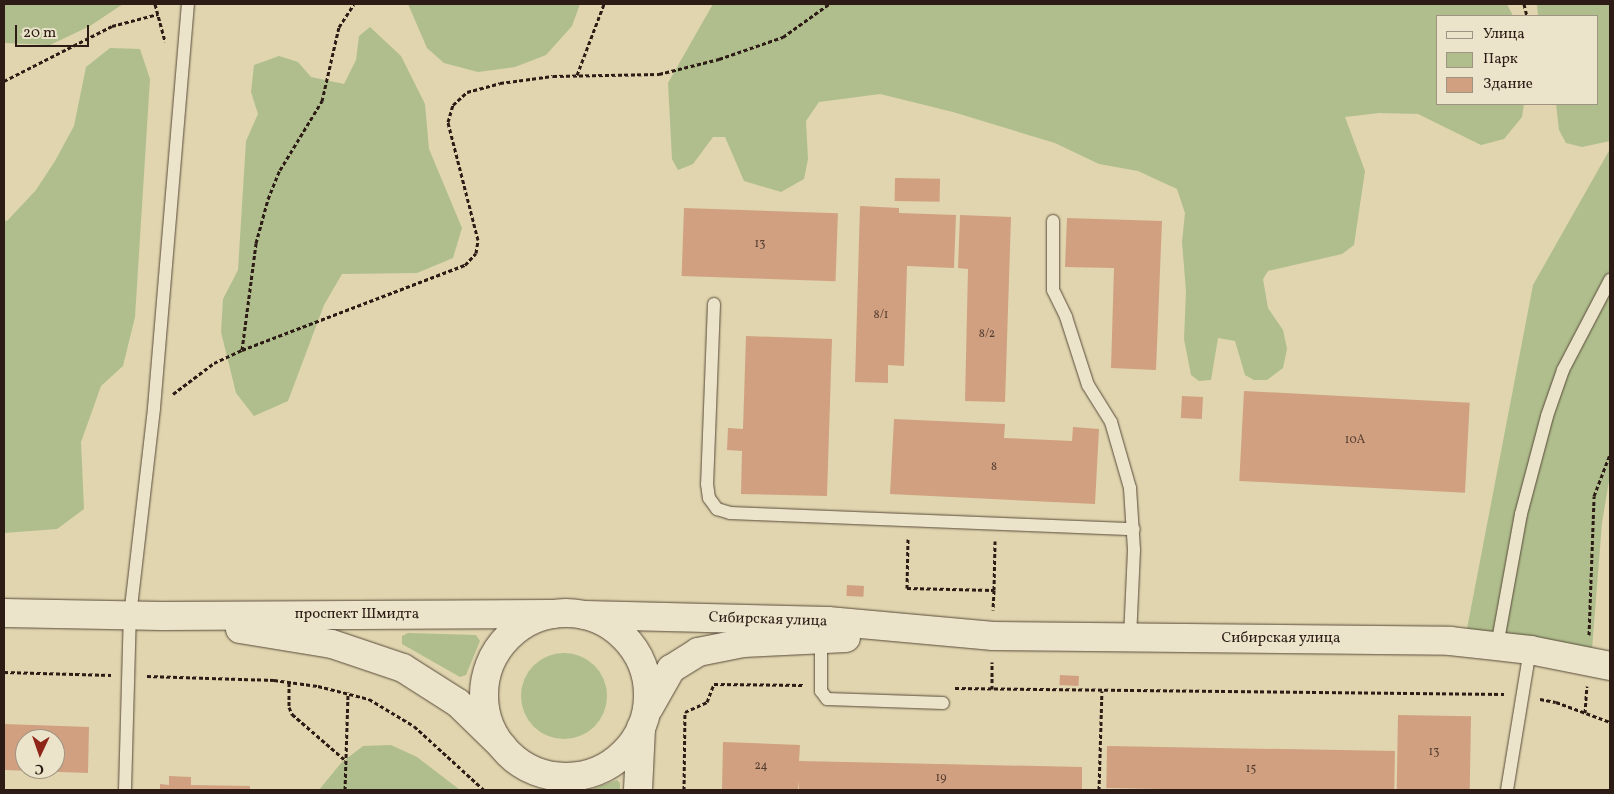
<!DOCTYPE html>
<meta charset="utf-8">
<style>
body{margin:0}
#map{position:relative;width:1614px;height:794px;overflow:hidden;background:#e0d5ae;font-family:Vollkorn,serif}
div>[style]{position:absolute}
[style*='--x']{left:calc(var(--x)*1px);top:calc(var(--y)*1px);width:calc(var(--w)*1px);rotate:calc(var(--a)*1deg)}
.green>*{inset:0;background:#afbe8c}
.round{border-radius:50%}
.building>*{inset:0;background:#d0a080;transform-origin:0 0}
.path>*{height:3px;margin-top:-1.5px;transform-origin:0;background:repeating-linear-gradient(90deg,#2c1c15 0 4px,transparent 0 6.5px)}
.roads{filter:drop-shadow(0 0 1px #594a3b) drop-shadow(0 0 1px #594a3b)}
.service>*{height:12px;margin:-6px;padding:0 6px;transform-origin:6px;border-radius:6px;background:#ebe4ca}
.tertiary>*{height:28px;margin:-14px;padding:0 14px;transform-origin:14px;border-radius:14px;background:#ebe4ca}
.tertiary>.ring{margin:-14px;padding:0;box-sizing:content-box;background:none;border:28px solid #ebe4ca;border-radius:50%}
.secondary>*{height:28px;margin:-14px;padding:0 14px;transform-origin:14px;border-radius:14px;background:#ebe4ca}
span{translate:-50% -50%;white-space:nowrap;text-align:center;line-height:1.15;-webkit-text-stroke:4.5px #ebe4ca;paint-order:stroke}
.number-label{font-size:12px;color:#553d30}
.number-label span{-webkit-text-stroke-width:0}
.street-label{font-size:15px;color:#2c1c15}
.frame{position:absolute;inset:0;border:5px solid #2c1c15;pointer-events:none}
.legend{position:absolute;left:1436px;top:15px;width:162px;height:90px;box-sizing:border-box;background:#ebe4ca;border:1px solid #9f9482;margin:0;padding:6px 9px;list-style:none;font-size:15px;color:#2c1c15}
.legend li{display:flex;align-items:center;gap:10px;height:25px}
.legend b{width:25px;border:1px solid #9f9482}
.north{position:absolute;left:15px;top:729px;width:50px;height:50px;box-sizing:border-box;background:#ebe4ca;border:1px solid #9f9482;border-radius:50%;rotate:183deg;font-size:14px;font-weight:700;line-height:20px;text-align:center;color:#2c1c15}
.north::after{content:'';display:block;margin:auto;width:18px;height:22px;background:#8f2418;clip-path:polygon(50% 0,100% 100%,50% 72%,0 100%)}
.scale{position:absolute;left:15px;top:25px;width:74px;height:22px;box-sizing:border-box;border:2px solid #2c1c15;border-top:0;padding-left:6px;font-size:15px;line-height:18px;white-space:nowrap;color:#2c1c15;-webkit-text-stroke:4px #ebe4ca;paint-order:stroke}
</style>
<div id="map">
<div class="green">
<i style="clip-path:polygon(4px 4px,123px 4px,90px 26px,50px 45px,4px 43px)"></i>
<i style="clip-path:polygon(408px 4px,580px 4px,572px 26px,546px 55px,515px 67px,478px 72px,444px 63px,427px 48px)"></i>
<i style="clip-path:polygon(713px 4px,1507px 4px,1513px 16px,1438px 16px,1438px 104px,1524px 104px,1522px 117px,1504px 139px,1481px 145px,1418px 114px,1379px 113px,1345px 117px,1365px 171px,1354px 245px,1342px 254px,1268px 271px,1263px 279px,1268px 308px,1283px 330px,1287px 349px,1283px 368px,1267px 380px,1254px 380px,1245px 375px,1235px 341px,1218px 338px,1211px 380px,1199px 381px,1191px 375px,1184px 339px,1186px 291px,1182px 242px,1185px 213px,1177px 189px,1138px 171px,1099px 164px,1055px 143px,953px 112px,880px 94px,819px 102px,806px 121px,808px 159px,804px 179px,781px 192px,744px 181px,725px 137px,713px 137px,693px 164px,678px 170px,672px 159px,668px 83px)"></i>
<i style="clip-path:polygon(1537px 4px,1610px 4px,1610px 141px,1582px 147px,1566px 143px,1559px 130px,1556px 104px,1598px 104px,1598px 16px,1538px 16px)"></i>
<i style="clip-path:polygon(370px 27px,401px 56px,425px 104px,429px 149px,462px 228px,453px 258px,417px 273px,342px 274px,324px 305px,288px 401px,254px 416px,236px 393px,221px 332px,223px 299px,238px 270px,246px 141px,258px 114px,251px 92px,254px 65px,279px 56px,298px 62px,311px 77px,344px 84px,356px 60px,359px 36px)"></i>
<i style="clip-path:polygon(110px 48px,140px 49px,150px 79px,135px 317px,123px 366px,101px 386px,81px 442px,84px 509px,57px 529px,4px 533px,4px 220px,7px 221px,36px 190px,55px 161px,74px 126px,86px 67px)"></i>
<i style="clip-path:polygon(1610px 149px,1610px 475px,1602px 523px,1592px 649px,1466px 634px,1533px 285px)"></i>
<i style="clip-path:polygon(408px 633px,476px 635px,480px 641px,466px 675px,460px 677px,402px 644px,402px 636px)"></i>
<i class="round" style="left:521px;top:653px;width:86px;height:86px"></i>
<i style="clip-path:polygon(391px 745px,417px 757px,460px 790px,319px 790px,341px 763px,363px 746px)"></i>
<i style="clip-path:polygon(617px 780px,620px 783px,620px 790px,590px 790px)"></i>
</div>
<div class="building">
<i style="left:895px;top:178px;width:45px;height:23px;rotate:1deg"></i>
<i style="clip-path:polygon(860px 206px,899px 208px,899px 213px,956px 215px,954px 268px,907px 266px,904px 366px,888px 365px,888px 383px,855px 382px)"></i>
<i style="left:684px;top:208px;width:154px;height:68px;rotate:2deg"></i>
<i style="clip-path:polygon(960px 215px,1011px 217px,1005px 402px,965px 401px,968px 269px,958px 268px)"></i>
<i style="clip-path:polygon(1067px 218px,1162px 221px,1156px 370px,1111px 368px,1114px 268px,1065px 267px)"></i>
<i style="clip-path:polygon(746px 336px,832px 339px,827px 496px,741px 494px,742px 451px,727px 450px,728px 428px,743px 429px)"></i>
<i style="left:1244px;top:391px;width:226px;height:90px;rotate:3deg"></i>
<i style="left:1182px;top:396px;width:21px;height:22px;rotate:3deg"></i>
<i style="clip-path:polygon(894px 419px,1005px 424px,1004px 438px,1072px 441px,1073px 427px,1099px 429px,1095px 504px,890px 494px)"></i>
<i style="left:847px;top:585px;width:17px;height:11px;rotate:3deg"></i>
<i style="left:1060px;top:675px;width:19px;height:10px;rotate:3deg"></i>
<i style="left:1398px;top:715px;width:73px;height:75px;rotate:1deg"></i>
<i style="clip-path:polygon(evenodd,4px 724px,89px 727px,88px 773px,4px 770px,4px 724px,25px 739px,55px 739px,55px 769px,25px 769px,25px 739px)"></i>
<i style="clip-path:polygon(723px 742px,800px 745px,799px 761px,1082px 767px,1082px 790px,799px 790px,799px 781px,798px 790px,722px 790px)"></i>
<i style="left:1107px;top:746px;width:288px;height:42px;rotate:1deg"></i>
<i style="clip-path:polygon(169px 776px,191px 777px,191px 785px,250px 786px,250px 790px,160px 790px,160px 784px,169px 785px)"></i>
</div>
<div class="path">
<i style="--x:155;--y:4;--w:39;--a:75"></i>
<i style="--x:1524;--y:4;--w:12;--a:76"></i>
<i style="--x:577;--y:75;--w:76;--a:-69.2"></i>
<i style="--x:4;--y:81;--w:121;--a:-27"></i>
<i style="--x:112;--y:26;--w:48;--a:-14.6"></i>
<i style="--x:242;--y:350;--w:108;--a:-82.5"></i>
<i style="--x:256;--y:243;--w:46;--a:-74.7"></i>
<i style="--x:268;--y:199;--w:31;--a:-68"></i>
<i style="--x:280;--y:170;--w:81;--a:-58.7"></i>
<i style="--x:322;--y:101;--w:76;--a:-77.1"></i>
<i style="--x:339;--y:27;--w:27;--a:-57"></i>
<i style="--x:173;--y:394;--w:51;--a:-37.1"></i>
<i style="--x:214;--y:363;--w:31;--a:-25"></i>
<i style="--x:242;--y:350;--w:239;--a:-20.9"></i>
<i style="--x:465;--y:265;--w:16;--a:-47"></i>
<i style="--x:476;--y:253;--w:13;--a:-81"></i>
<i style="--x:478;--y:240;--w:122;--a:-104.3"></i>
<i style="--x:448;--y:122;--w:18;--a:-74"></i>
<i style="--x:453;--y:105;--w:19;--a:-43"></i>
<i style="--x:467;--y:92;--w:34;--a:-15"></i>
<i style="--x:500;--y:83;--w:53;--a:-7.5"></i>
<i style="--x:553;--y:76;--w:106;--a:-1.1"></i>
<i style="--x:659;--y:74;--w:62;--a:-14"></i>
<i style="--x:719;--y:59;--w:68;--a:-19"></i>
<i style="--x:783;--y:37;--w:57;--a:-35.7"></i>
<i style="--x:908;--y:539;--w:49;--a:91.2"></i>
<i style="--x:907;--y:588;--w:87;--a:1.3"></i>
<i style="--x:994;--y:590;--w:20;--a:93"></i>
<i style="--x:994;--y:590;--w:49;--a:-88.8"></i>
<i style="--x:1589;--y:635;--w:139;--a:-87.9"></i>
<i style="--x:1594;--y:496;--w:45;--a:-69.1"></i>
<i style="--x:4;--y:672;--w:107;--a:1.6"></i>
<i style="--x:147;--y:676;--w:127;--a:1.8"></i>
<i style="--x:274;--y:680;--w:44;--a:7.8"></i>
<i style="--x:318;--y:686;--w:53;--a:14.3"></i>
<i style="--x:369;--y:699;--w:52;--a:31"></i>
<i style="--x:414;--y:726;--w:95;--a:42.4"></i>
<i style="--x:289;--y:682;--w:25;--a:90"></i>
<i style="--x:289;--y:707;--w:8;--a:67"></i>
<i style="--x:292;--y:714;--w:72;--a:41"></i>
<i style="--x:955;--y:688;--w:549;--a:0.63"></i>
<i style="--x:992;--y:689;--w:27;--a:-90"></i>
<i style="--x:1540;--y:699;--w:16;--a:11"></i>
<i style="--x:1556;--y:702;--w:58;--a:20.3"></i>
<i style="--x:1585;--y:713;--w:27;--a:-86"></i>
<i style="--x:345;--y:790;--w:98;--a:-88.2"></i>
<i style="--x:684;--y:790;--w:78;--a:-89.3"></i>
<i style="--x:685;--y:712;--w:24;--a:-24"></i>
<i style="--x:707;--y:702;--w:19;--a:-69"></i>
<i style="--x:714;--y:684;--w:90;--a:0.6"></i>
<i style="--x:1099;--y:790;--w:99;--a:-88.3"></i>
</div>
<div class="roads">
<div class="service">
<i style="--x:1053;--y:221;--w:69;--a:90"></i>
<i style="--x:1053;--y:290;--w:30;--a:64"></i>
<i style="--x:1066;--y:317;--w:71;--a:72.1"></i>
<i style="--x:1088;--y:385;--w:44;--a:58.1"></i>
<i style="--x:1111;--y:422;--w:69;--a:73.9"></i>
<i style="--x:1130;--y:488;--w:62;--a:86.3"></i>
<i style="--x:1134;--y:550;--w:88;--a:92.6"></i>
<i style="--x:714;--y:304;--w:180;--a:92.2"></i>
<i style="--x:707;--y:484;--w:14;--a:82"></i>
<i style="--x:709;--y:498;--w:14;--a:54"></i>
<i style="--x:717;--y:509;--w:14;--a:17"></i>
<i style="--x:730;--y:513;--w:404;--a:2.3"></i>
<i style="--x:821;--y:639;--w:52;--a:90"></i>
<i style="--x:821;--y:691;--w:10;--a:53"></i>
<i style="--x:827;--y:699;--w:116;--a:2"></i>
<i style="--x:1497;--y:646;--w:134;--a:-79.7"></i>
<i style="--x:1521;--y:514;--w:101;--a:-75.1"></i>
<i style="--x:1547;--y:416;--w:49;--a:-70.8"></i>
<i style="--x:1563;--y:370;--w:102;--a:-62.4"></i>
<i style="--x:125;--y:790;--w:174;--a:-88.4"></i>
<i style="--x:130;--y:616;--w:209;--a:-83.4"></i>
<i style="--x:154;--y:408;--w:405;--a:-85.2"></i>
<i style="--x:1507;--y:790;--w:142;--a:-80.7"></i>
</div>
<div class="tertiary">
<i class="ring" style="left:484px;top:613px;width:136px;height:136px"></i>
<i style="--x:585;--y:615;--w:243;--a:1.4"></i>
<i style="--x:828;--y:621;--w:166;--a:5.2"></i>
<i style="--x:993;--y:636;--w:457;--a:0.6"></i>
<i style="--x:1450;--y:641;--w:81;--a:6.4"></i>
<i style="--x:1530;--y:650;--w:82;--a:11.3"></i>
<i style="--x:649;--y:708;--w:45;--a:-60.6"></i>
<i style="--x:671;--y:669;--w:32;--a:-32"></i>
<i style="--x:698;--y:652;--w:46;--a:-11.3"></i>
<i style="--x:743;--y:643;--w:103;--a:-2.8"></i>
<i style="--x:638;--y:790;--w:62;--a:-87.2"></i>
</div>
<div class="secondary">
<i style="--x:4;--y:613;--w:158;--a:1.1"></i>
<i style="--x:162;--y:616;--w:391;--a:-0.3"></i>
<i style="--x:240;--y:629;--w:93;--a:9.3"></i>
<i style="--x:332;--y:644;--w:75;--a:18.7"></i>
<i style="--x:403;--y:668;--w:65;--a:32.5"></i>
<i style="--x:458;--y:703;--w:62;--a:44.3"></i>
</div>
</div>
<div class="number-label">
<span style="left:760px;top:245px">13</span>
<span style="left:881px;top:316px">8/1</span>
<span style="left:987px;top:335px">8/2</span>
<span style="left:1355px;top:441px">10А</span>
<span style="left:994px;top:468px">8</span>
<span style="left:1434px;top:753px">13</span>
<span style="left:761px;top:767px">24</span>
<span style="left:1251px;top:770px">15</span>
<span style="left:941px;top:779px">19</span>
</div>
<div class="street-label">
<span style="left:357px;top:615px">проспект Шмидта</span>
<span style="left:768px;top:620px;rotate:2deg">Сибирская улица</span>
<span style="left:1281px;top:639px">Сибирская улица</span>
</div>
<div class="frame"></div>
<ul class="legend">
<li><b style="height:6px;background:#ebe4ca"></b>Улица</li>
<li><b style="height:14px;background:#afbe8c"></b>Парк</li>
<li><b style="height:14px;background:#d0a080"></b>Здание</li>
</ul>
<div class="north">С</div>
<div class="scale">20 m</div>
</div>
